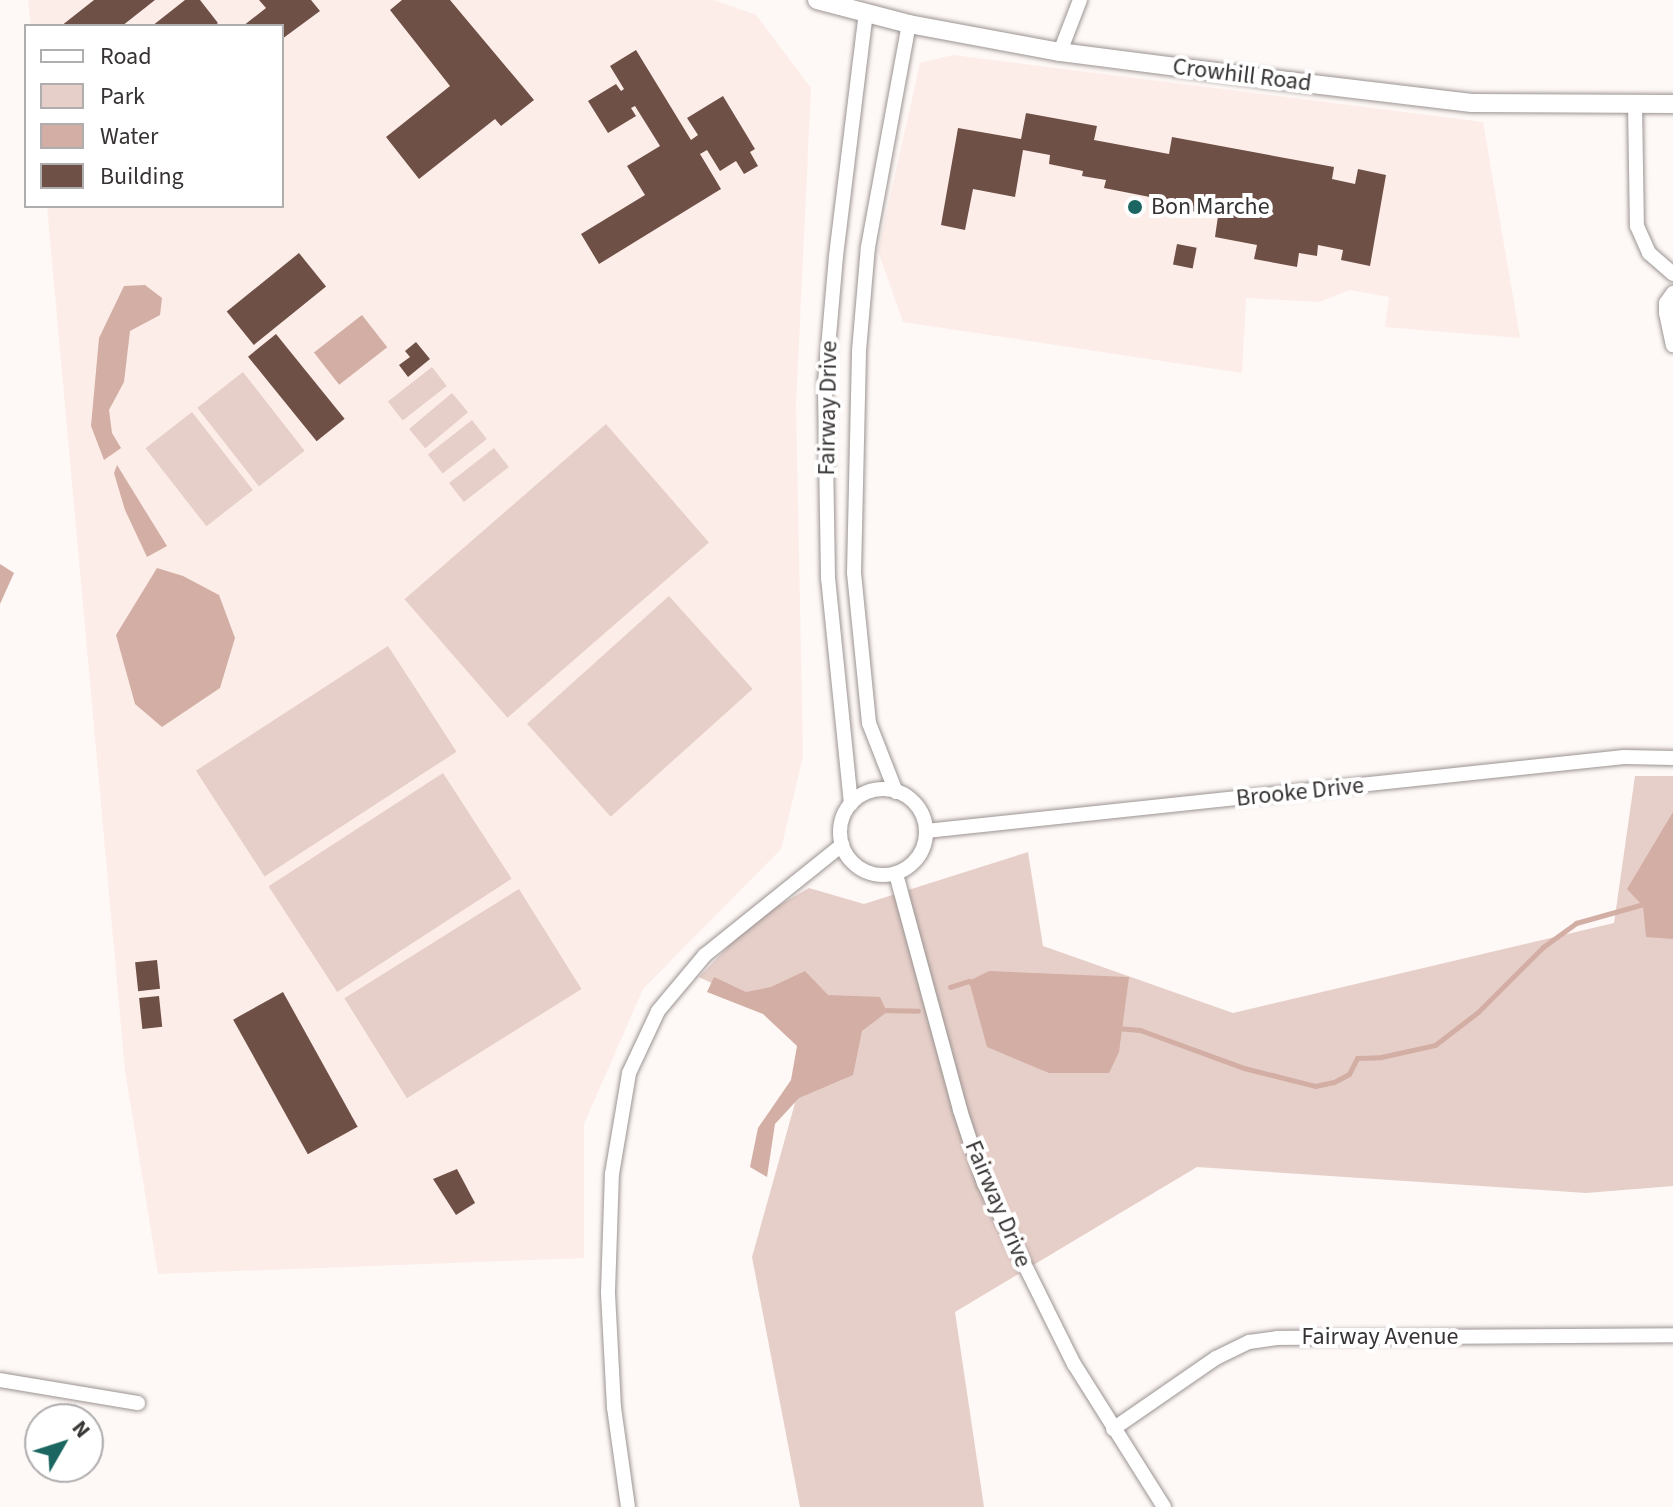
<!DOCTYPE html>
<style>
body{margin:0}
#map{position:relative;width:1673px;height:1507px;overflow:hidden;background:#fef8f6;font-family:"Source Sans 3",sans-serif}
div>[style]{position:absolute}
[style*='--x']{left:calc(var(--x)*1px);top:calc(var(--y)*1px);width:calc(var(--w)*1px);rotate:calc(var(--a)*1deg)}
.built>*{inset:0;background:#fdede8}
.green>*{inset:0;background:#e7cfc9;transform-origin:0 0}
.water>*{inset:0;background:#d2aea4;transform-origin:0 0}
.stream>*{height:5px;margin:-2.5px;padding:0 2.5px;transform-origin:2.5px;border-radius:2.5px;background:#d2aea4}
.building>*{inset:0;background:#6f5047;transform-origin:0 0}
.roads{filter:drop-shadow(0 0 2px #9b9492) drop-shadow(0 0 2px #9b9492)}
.minor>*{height:14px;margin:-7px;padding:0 7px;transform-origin:7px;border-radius:7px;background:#fff}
.minor>.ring{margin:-7px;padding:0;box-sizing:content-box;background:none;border:14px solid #fff;border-radius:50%}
.tertiary>*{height:18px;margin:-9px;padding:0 9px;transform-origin:9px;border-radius:9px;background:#fff}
.dots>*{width:22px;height:22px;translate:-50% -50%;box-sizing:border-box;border:4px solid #fff;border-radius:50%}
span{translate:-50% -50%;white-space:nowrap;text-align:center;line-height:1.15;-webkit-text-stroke:8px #fff;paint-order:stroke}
.street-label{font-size:24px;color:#363332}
.poi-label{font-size:24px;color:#363332}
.left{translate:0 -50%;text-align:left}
.legend{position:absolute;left:24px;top:24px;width:260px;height:184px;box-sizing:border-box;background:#fff;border:2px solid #afadad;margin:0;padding:10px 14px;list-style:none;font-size:24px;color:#363332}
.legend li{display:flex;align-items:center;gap:16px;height:40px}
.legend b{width:40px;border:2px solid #afadad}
.north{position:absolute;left:24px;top:1403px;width:80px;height:80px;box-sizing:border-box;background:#fff;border:2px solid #afadad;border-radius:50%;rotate:51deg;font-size:22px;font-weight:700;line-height:32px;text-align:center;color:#363332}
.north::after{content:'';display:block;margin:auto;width:28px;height:36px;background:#1b6660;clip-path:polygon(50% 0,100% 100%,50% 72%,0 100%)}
</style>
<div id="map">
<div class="built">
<i style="clip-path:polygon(28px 0,714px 0,756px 15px,811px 88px,796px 405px,803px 756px,781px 849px,643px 989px,584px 1124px,584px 1258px,158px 1274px,125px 1070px,47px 206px,282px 206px,282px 26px,31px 26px)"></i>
<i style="clip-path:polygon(953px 55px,1483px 122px,1520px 338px,1385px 327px,1389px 297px,1350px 290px,1319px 302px,1246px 298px,1242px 373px,903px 322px,878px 251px,920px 63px)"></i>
</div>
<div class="green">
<i style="left:432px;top:367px;width:24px;height:56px;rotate:52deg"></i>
<i style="left:243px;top:372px;width:100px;height:58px;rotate:52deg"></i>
<i style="left:452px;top:393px;width:25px;height:56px;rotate:50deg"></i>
<i style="left:192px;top:412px;width:99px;height:59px;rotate:52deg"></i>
<i style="left:472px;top:420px;width:24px;height:56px;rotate:52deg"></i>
<i style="left:606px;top:424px;width:157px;height:267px;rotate:49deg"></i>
<i style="left:494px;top:448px;width:24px;height:57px;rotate:52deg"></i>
<i style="left:669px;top:596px;width:125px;height:191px;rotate:48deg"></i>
<i style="left:388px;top:646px;width:126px;height:229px;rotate:57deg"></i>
<i style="left:443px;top:773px;width:126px;height:208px;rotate:57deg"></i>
<i style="clip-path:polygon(1635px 776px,1673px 776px,1673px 1186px,1586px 1193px,1197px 1167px,955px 1312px,984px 1507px,800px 1507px,752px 1257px,807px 1060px,790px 1021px,699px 977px,755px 919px,809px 888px,864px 904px,1028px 852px,1043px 946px,1233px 1013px,1614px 923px)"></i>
<i style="left:519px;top:889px;width:118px;height:206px;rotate:58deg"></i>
</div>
<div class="water">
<i style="clip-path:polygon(145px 285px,162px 298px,160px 315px,130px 331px,124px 382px,109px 410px,112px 433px,121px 448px,104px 460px,91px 426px,99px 338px,124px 286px)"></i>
<i style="left:362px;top:315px;width:41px;height:61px;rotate:52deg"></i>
<i style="clip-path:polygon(117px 465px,167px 546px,147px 557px,125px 510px,114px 473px)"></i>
<i style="clip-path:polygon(0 564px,14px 573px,0 604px)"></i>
<i style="clip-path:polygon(157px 568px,183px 576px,219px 595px,235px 638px,220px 688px,162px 727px,135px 704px,116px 635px)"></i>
<i style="clip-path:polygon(1673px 812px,1673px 939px,1646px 937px,1643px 906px,1627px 889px)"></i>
<i style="clip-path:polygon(805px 971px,828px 995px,880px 997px,887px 1012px,862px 1031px,853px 1075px,799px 1098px,775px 1124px,767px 1177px,750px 1167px,758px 1128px,791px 1080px,797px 1046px,763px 1014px,707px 992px,714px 977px,746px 992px,771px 987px)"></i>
<i style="clip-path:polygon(989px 971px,1129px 977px,1119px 1052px,1109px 1073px,1049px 1073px,987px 1047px,969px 981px)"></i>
</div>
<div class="stream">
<i style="--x:950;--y:987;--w:20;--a:-18"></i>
<i style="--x:969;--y:981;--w:7;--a:45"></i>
<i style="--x:879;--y:1010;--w:39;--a:1"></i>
<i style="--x:1117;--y:1028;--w:23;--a:5"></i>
<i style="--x:1140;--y:1030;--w:111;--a:20.1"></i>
<i style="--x:1244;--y:1068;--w:73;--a:14.2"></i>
<i style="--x:1315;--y:1086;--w:19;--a:-12"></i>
<i style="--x:1334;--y:1082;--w:17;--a:-28"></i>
<i style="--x:1349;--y:1074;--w:18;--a:-63"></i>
<i style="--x:1357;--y:1058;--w:24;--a:-2"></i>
<i style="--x:1381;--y:1057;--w:55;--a:-12.5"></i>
<i style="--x:1435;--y:1045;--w:54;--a:-37.5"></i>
<i style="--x:1478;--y:1012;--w:92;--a:-45"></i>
<i style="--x:1543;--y:947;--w:41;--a:-36"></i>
<i style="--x:1576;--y:923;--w:74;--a:-15.7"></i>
</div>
<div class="building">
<i style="clip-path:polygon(94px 0,155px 0,122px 26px,61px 26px)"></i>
<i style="clip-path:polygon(185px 0,200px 0,218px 23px,214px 26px,152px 26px)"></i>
<i style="clip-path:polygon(259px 0,311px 0,320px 11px,282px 39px,282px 26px,243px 26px,266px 8px)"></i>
<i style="clip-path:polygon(402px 0,450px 0,534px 100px,501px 126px,495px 119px,419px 179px,386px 137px,450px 86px,390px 10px)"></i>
<i style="clip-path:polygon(636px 50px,691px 140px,698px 135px,687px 118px,723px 96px,755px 149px,750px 152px,758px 166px,744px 174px,736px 161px,720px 171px,707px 150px,700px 154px,721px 189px,599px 264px,581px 234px,645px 195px,627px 166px,660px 146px,635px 106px,631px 108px,636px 116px,608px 133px,588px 101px,616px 84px,621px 91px,624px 89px,610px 66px)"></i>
<i style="clip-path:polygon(1026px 113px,1097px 126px,1094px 140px,1169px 154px,1172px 137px,1334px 167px,1332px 179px,1355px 184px,1358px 169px,1386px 175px,1370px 266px,1341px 260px,1343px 250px,1318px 245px,1317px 256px,1299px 253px,1297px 267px,1254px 259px,1257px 245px,1215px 237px,1218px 216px,1154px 204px,1155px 198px,1104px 188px,1106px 180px,1082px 176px,1083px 171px,1049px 164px,1050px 155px,1023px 150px,1015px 197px,973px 189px,965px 230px,941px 225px,958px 128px,1021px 139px)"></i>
<i style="left:1177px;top:244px;width:20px;height:21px;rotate:11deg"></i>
<i style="left:299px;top:253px;width:43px;height:93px;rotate:51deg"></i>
<i style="left:276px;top:334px;width:109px;height:36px;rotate:51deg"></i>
<i style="clip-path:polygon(416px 342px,430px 359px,408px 377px,399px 365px,410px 357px,405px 351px)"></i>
<i style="left:157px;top:960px;width:29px;height:22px;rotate:84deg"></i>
<i style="left:283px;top:992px;width:154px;height:57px;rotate:61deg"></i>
<i style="left:159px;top:996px;width:31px;height:20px;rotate:84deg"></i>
<i style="clip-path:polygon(457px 1169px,475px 1203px,456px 1215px,433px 1179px)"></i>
</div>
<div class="roads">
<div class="minor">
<i style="--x:1060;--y:52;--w:56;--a:-69"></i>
<i style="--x:1635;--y:103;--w:123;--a:89.1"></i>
<i style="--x:1637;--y:226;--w:30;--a:66"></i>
<i style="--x:1649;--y:253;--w:32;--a:41"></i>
<i style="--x:1673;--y:293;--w:12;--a:125"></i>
<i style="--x:1666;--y:303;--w:10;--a:90"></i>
<i style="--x:1666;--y:313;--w:33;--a:78"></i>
<i class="ring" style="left:840px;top:789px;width:72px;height:72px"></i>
<i style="--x:896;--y:792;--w:74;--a:-111.4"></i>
<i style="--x:869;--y:723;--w:151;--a:-95.7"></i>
<i style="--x:854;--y:573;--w:222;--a:-88.7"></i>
<i style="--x:859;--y:351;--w:104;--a:-85.1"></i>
<i style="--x:868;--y:247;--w:227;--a:-79.6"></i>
<i style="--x:851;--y:804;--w:226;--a:-95.8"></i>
<i style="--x:828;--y:579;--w:197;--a:-90.9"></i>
<i style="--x:825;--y:382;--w:126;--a:-85"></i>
<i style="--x:836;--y:256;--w:245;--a:-83"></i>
<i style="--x:926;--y:831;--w:702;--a:-6.05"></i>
<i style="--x:1624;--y:757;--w:49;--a:1.2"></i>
<i style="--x:896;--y:874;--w:245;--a:74.8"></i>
<i style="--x:960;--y:1110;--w:77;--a:71.8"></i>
<i style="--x:984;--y:1183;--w:202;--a:63.6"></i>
<i style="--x:1074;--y:1364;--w:169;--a:57.8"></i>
<i style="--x:0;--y:1380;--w:140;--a:9.5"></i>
<i style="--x:1113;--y:1429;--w:125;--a:-34.6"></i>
<i style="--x:1216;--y:1358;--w:37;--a:-26"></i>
<i style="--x:1249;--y:1342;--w:28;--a:-8"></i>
<i style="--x:1277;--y:1338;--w:396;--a:-0.4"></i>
<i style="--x:628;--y:1507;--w:100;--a:-98"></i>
<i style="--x:614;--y:1408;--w:116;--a:-93"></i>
<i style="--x:608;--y:1292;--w:118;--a:-88.1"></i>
<i style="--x:612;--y:1174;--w:102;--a:-80.4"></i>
<i style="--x:629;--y:1073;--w:68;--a:-64.9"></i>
<i style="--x:658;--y:1011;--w:73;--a:-50"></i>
<i style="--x:705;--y:955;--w:176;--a:-38.8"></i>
</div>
<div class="tertiary">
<i style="--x:817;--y:0;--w:95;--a:14.6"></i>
<i style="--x:909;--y:24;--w:154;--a:10.5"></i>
<i style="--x:1060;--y:52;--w:204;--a:7.3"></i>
<i style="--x:1262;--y:78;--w:211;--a:6.8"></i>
<i style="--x:1472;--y:103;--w:201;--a:0.3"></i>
</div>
</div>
<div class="dots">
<i style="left:1135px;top:207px;background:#1b6660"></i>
</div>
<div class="street-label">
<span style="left:1242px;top:75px;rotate:7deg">Crowhill Road</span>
<span style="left:828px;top:408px;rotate:-89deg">Fairway Drive</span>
<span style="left:1300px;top:792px;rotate:-6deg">Brooke Drive</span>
<span style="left:998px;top:1204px;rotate:67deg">Fairway Drive</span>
<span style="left:1380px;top:1337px">Fairway Avenue</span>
</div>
<div class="poi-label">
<span class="left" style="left:1151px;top:207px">Bon Marche</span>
</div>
<ul class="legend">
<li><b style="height:10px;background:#fff"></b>Road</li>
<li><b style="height:22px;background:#e7cfc9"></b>Park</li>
<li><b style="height:22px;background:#d2aea4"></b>Water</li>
<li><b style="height:22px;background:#6f5047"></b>Building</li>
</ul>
<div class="north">N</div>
</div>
